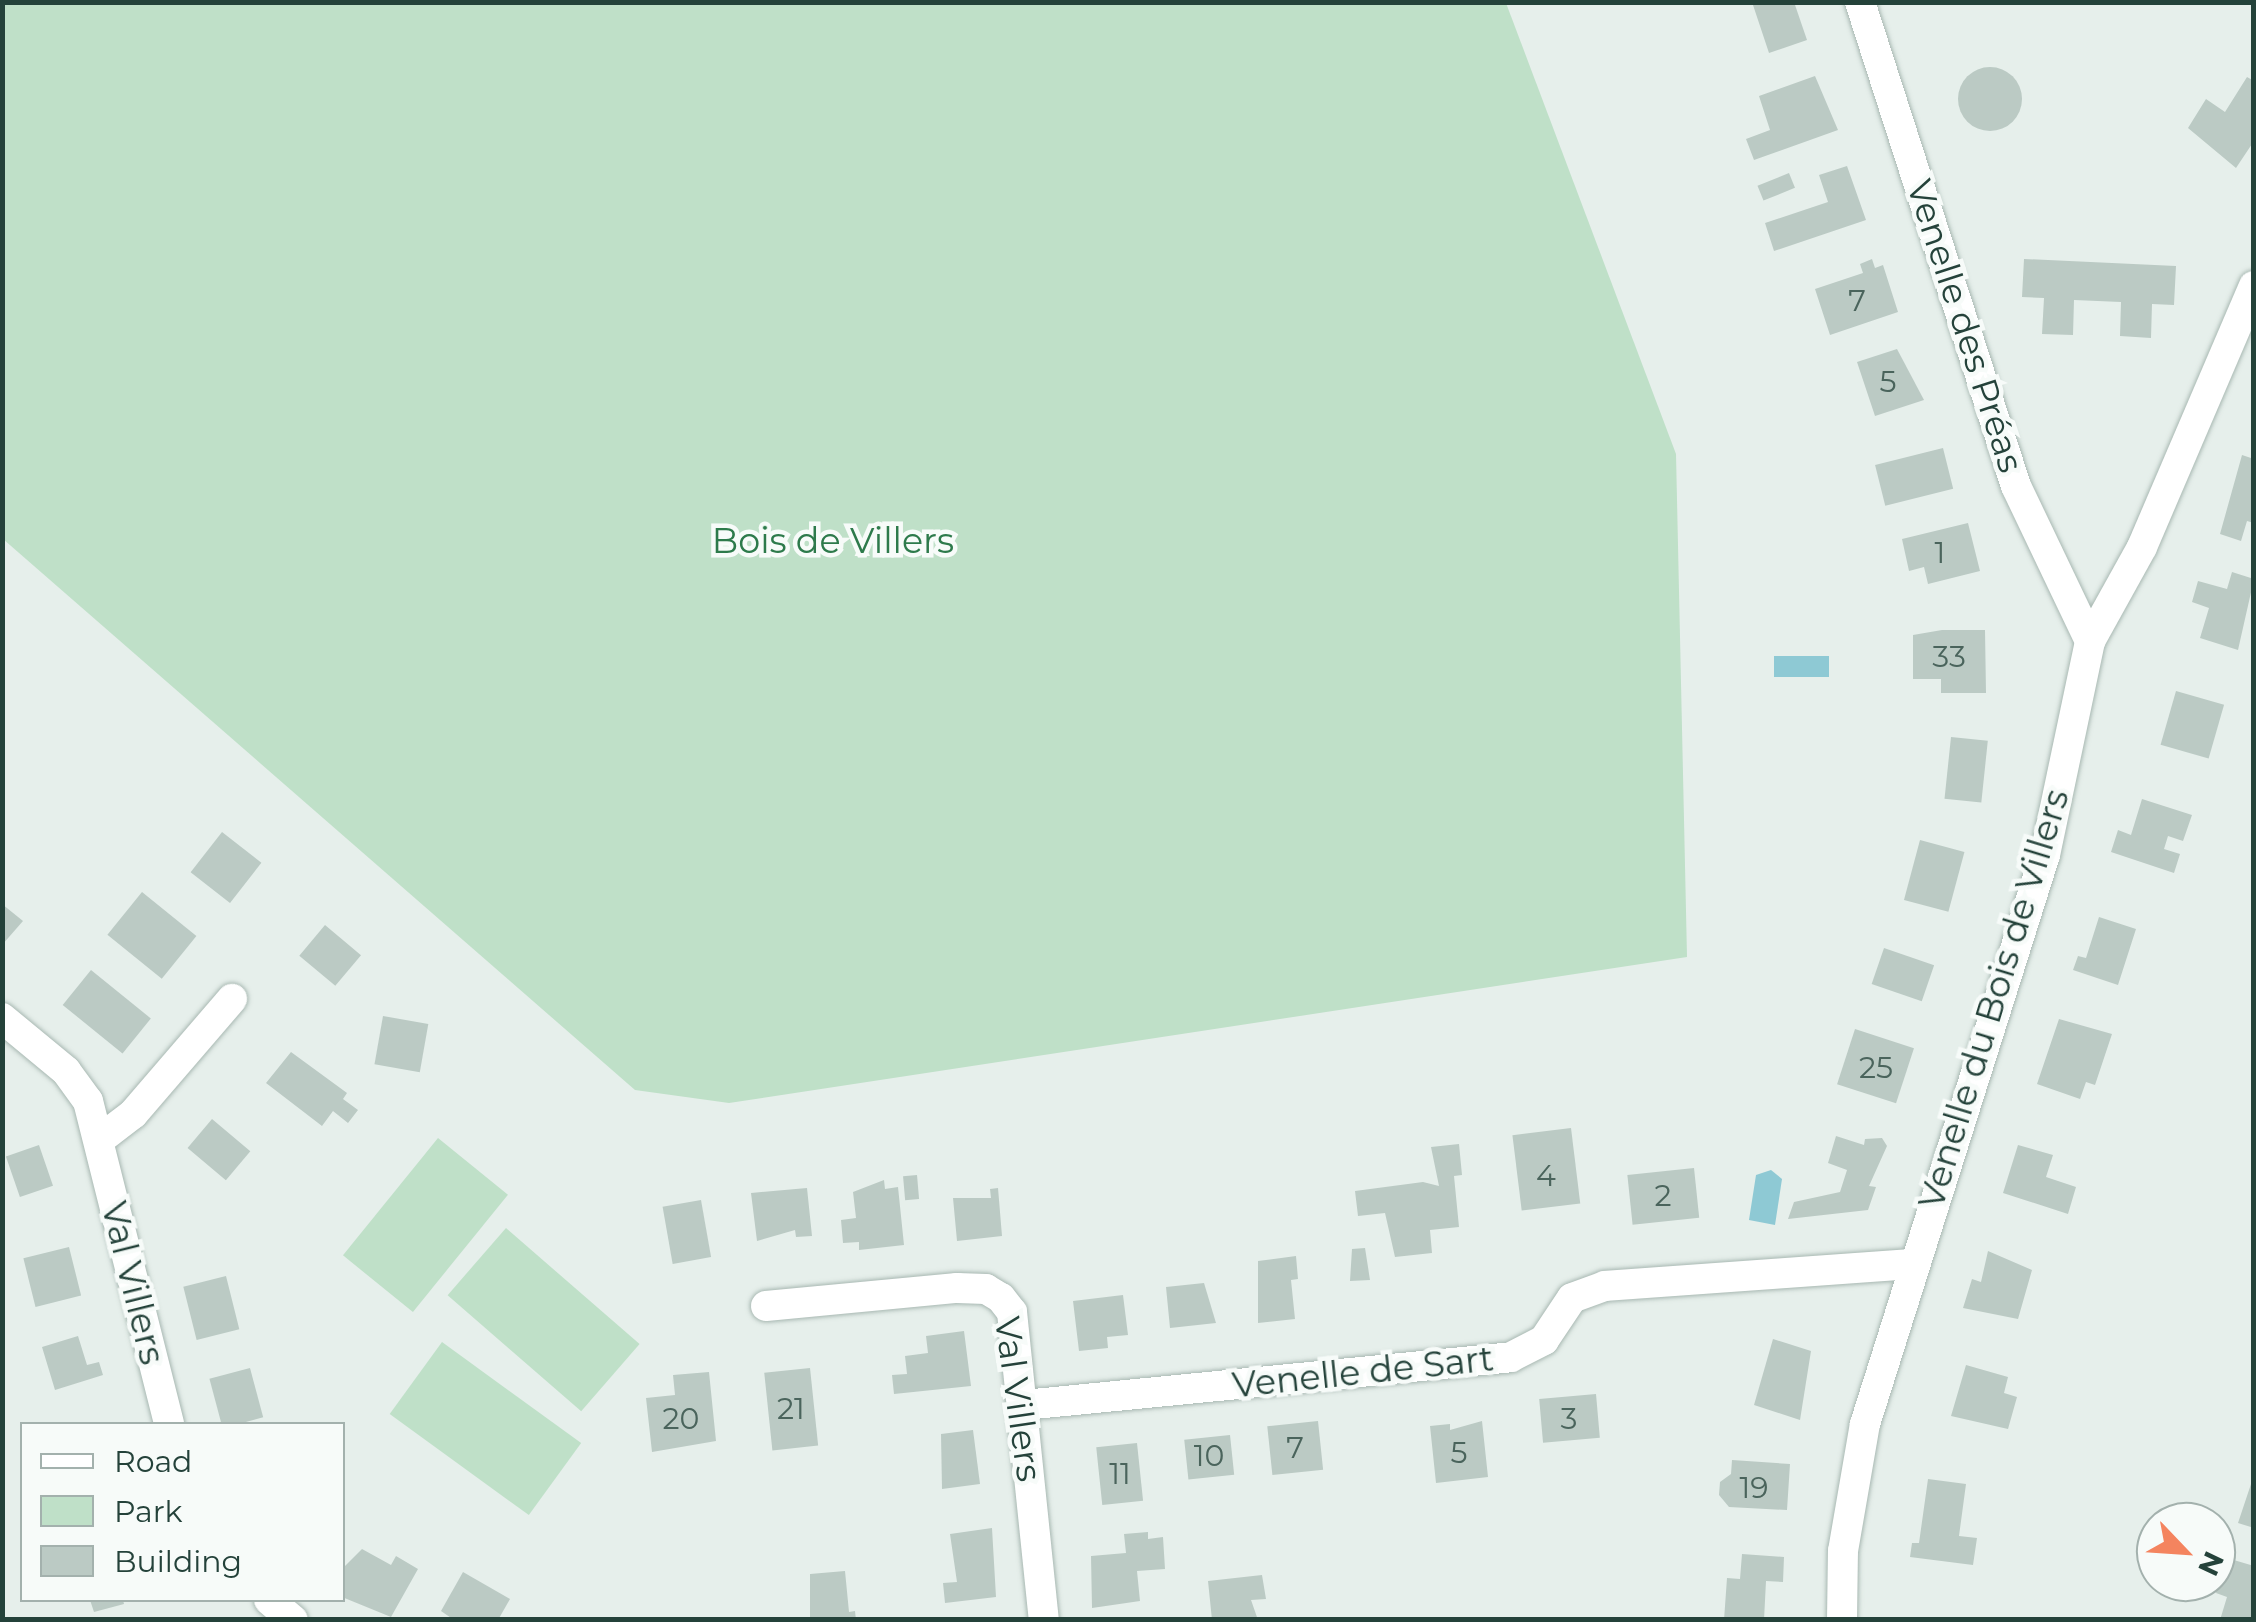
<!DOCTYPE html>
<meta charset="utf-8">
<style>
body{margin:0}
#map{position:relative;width:2256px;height:1622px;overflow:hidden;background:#e6efeb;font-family:Montserrat,sans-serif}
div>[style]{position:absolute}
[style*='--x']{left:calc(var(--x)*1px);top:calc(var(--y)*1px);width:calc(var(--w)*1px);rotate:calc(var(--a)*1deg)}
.green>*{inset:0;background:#bfe0c8;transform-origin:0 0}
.water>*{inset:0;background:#8ec9d4;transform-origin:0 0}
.building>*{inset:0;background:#bbcac4;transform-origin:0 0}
.round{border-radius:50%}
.roads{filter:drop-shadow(0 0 2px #a8b8b2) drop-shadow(0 0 2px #a8b8b2)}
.minor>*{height:30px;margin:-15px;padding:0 15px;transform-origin:15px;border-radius:15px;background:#fff}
span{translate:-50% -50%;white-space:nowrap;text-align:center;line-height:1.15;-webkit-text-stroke:9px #f7fbf9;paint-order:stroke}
.number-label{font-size:30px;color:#4a645c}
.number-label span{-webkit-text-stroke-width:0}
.street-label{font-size:35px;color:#24423a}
.park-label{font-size:35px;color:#2d7a4b}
.frame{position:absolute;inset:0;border:5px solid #24423a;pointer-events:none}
.legend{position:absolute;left:20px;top:1422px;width:325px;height:180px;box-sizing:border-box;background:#f7fbf9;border:2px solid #a3b1ad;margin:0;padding:12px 18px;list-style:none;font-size:30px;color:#24423a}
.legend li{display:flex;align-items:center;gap:20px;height:50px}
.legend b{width:50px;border:2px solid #a3b1ad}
.north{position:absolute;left:2136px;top:1502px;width:100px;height:100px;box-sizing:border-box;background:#f7fbf9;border:2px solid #a3b1ad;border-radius:50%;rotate:115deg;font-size:28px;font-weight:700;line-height:40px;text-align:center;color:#24423a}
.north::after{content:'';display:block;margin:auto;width:35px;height:45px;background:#f4845f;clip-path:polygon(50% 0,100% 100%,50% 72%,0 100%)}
</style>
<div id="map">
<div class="green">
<i style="clip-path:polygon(3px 2px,1506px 3px,1676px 454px,1687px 957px,729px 1103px,635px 1090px,3px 539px)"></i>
<i style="left:438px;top:1138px;width:90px;height:151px;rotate:39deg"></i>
<i style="left:506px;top:1228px;width:177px;height:89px;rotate:41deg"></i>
<i style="left:442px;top:1342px;width:172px;height:89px;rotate:36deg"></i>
</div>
<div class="water">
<i style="left:1774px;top:656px;width:55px;height:21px"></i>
<i style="clip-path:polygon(1771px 1170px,1782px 1179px,1775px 1225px,1749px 1220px,1756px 1175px)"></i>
</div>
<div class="building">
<i style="clip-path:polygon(1752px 2px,1794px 2px,1807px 40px,1769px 53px)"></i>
<i class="round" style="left:1958px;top:67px;width:64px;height:64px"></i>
<i style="clip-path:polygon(1815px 76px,1838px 130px,1754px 160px,1746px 139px,1770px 130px,1759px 96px)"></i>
<i style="clip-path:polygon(2247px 77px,2254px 81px,2254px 141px,2236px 168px,2188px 128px,2206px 99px,2225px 112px)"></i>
<i style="clip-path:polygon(1847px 166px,1866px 220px,1774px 251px,1765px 223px,1828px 202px,1819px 175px)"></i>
<i style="left:1789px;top:173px;width:16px;height:34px;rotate:68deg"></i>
<i style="clip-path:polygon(1872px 259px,1875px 268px,1883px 265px,1898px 312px,1830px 335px,1815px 289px,1863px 273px,1860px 264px)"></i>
<i style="clip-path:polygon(2024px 259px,2176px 266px,2174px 305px,2152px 304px,2151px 338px,2120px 336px,2121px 302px,2074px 300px,2073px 335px,2042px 334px,2044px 298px,2022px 297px)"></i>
<i style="clip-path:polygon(1897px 349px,1924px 400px,1875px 416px,1857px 362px)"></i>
<i style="left:1943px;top:448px;width:42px;height:70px;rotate:76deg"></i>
<i style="clip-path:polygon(2242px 455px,2254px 459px,2254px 523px,2247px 521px,2241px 541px,2220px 534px)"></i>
<i style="clip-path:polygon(1968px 523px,1980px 571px,1928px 584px,1924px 567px,1909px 571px,1902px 539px)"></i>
<i style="clip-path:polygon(2232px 572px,2254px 579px,2238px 650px,2200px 638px,2209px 608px,2192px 602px,2198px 581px,2227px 589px)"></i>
<i style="clip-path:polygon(1942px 630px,1985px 630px,1986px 693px,1941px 693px,1941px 679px,1913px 679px,1913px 635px)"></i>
<i style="left:2176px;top:691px;width:50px;height:56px;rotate:16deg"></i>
<i style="left:1951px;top:737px;width:37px;height:62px;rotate:6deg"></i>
<i style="clip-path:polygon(2142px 799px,2192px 815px,2183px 841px,2168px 836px,2164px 849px,2180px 854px,2174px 873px,2111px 852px,2118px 830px,2131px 835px)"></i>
<i style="left:222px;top:832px;width:50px;height:51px;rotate:38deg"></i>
<i style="left:1920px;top:840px;width:46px;height:62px;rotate:15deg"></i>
<i style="left:142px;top:892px;width:70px;height:55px;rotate:39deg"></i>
<i style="clip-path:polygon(2px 904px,23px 921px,2px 945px)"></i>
<i style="clip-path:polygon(2099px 917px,2136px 929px,2118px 985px,2073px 970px,2078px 956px,2086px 958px)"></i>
<i style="left:325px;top:925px;width:47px;height:40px;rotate:40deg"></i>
<i style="left:1884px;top:948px;width:53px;height:38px;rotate:19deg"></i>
<i style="left:91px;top:970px;width:77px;height:45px;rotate:39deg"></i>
<i style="left:383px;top:1016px;width:46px;height:49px;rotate:10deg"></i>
<i style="clip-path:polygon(2059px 1019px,2112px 1034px,2095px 1085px,2086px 1082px,2080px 1099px,2037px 1084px)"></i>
<i style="left:1855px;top:1029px;width:62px;height:58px;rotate:18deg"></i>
<i style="clip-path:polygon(291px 1052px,347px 1093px,343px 1099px,358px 1110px,348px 1123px,333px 1111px,322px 1126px,266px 1083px)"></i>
<i style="left:212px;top:1119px;width:50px;height:38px;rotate:40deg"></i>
<i style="left:1571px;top:1128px;width:76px;height:59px;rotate:83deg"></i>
<i style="clip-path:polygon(1836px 1136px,1864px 1145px,1865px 1139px,1882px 1138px,1887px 1146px,1869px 1186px,1876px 1187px,1868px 1210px,1788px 1219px,1794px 1202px,1840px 1192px,1847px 1170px,1828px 1163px)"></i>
<i style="clip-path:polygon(1459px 1144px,1462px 1175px,1454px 1176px,1459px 1227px,1430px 1230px,1432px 1253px,1395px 1257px,1385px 1213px,1358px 1216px,1355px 1191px,1423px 1182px,1439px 1186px,1431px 1147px)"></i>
<i style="left:39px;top:1145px;width:43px;height:35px;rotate:71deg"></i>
<i style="clip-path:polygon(2018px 1145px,2053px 1155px,2046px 1177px,2076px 1187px,2068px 1214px,2003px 1193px)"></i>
<i style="left:1694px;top:1168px;width:50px;height:67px;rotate:84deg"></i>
<i style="left:917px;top:1175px;width:24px;height:14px;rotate:85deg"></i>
<i style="clip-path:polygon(884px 1180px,885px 1189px,898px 1187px,904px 1245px,859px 1250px,859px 1242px,843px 1243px,841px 1220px,856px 1218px,853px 1192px)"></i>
<i style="clip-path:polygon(807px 1188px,812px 1236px,796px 1237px,795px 1230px,757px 1241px,751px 1193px)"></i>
<i style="clip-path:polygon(998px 1188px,1002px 1236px,957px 1241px,953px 1198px,991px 1198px,990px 1189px)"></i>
<i style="left:701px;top:1200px;width:58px;height:39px;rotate:80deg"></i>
<i style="left:69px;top:1247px;width:50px;height:47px;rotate:76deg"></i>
<i style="clip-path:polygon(1365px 1248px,1370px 1280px,1350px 1281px,1352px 1249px)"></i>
<i style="clip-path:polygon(1988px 1251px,2032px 1270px,2018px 1319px,1963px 1308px,1972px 1279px,1981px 1282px)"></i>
<i style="clip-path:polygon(1296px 1256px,1298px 1279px,1291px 1280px,1295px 1319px,1258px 1323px,1258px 1261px)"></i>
<i style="left:226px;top:1276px;width:55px;height:44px;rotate:76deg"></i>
<i style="clip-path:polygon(1204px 1283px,1216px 1323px,1170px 1328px,1166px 1287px)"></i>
<i style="clip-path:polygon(1123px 1295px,1128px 1335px,1107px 1337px,1108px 1348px,1079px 1351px,1073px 1301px)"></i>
<i style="clip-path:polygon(964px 1331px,971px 1386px,894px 1394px,892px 1375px,907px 1374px,905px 1356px,928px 1353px,926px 1336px)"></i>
<i style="clip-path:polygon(78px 1336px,87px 1365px,99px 1362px,103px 1375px,55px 1390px,42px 1347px)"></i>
<i style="clip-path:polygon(1773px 1339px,1811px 1351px,1800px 1420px,1754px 1405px)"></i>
<i style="clip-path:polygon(1966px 1365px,2008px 1377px,2004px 1393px,2017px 1397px,2008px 1429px,1951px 1416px)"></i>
<i style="left:250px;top:1368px;width:51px;height:42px;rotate:75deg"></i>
<i style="left:810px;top:1368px;width:78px;height:46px;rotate:84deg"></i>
<i style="clip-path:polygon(709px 1372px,716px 1441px,652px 1452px,646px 1398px,675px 1395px,673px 1375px)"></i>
<i style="left:1596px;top:1394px;width:44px;height:57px;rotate:85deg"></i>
<i style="left:1318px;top:1421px;width:49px;height:51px;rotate:84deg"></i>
<i style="clip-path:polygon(1482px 1421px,1488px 1477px,1436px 1483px,1430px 1426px,1450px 1424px,1450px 1430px)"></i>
<i style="clip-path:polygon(973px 1430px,980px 1484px,942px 1489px,941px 1434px)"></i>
<i style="left:1230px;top:1435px;width:40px;height:46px;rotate:84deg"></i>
<i style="left:1137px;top:1443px;width:58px;height:41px;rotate:84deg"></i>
<i style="clip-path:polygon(1732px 1460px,1790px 1464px,1787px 1510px,1729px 1507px,1719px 1495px,1720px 1482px,1731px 1474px)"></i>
<i style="clip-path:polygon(2254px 1475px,2254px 1528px,2238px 1523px)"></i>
<i style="clip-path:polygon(1928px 1479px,1966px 1484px,1959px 1536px,1977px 1538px,1973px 1565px,1910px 1557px,1912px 1543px,1919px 1543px)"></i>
<i style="clip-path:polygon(992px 1528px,996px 1597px,945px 1603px,943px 1583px,957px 1582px,950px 1534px)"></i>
<i style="clip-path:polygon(1148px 1532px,1148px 1539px,1163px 1537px,1165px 1569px,1137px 1571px,1140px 1601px,1092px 1608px,1091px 1556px,1126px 1553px,1124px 1534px)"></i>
<i style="clip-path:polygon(362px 1549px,391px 1565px,396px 1556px,418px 1569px,391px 1617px,342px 1597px,342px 1569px)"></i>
<i style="clip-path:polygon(1742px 1554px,1784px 1557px,1783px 1582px,1766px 1581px,1764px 1620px,1724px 1620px,1727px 1578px,1740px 1579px)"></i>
<i style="clip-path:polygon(2227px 1558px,2254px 1566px,2254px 1620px,2220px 1620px,2227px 1597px,2216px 1593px)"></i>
<i style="clip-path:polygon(845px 1571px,849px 1612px,855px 1611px,856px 1620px,810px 1620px,810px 1574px)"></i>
<i style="clip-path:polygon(463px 1572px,510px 1599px,498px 1620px,454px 1620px,441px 1611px)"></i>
<i style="clip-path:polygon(1262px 1575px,1266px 1599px,1251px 1600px,1258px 1620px,1212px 1620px,1208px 1581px)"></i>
<i style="clip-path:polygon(90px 1600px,123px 1600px,124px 1604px,94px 1612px)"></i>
</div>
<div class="roads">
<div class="minor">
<i style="--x:1860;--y:2;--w:509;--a:72.14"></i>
<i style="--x:2016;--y:486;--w:172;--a:64.5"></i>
<i style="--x:2;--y:1018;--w:83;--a:39.6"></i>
<i style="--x:66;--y:1071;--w:37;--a:54"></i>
<i style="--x:88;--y:1101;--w:333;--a:75.9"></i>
<i style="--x:99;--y:1140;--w:43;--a:-37.4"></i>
<i style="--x:133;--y:1114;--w:152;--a:-49.3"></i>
<i style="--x:766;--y:1306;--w:192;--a:-5.4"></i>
<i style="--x:957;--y:1288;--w:29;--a:2"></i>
<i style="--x:986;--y:1289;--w:17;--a:31"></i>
<i style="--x:1001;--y:1298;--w:18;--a:52"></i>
<i style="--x:1012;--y:1312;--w:310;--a:84.1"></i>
<i style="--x:1024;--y:1405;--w:489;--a:-5.6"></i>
<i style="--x:1511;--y:1357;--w:37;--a:-27"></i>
<i style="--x:1544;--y:1340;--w:50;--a:-56.3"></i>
<i style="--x:1572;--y:1298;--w:35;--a:-20"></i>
<i style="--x:1605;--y:1286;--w:310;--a:-4.1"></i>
<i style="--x:269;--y:1600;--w:31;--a:40"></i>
<i style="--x:1842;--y:1620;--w:69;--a:-89.2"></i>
<i style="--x:1843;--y:1551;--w:129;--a:-80.2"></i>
<i style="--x:1865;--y:1424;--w:597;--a:-72.45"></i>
<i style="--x:2045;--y:855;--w:219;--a:-78.1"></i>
<i style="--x:2090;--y:641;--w:107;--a:-61"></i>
<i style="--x:2142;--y:547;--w:284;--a:-66.8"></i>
</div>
</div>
<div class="number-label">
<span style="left:1857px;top:301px">7</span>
<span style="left:1888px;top:382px">5</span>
<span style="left:1940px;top:553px">1</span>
<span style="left:1949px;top:657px">33</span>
<span style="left:1876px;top:1068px">25</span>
<span style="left:1546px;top:1176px">4</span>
<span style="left:1663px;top:1196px">2</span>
<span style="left:791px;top:1409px">21</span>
<span style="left:681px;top:1419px">20</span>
<span style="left:1569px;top:1419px">3</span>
<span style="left:1295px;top:1448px">7</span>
<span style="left:1459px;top:1453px">5</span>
<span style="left:1209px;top:1456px">10</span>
<span style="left:1120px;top:1474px">11</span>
<span style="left:1754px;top:1488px">19</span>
</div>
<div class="street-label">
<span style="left:1965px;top:326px;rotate:72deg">Venelle des Préas</span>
<span style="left:1994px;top:999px;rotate:-73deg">Venelle du Bois de Villers</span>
<span style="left:133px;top:1283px;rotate:76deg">Val Villers</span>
<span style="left:1363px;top:1372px;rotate:-6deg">Venelle de Sart</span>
<span style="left:1018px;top:1399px;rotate:82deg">Val Villers</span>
</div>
<div class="park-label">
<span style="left:833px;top:541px">Bois de Villers</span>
</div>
<div class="frame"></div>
<ul class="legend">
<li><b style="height:12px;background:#fff"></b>Road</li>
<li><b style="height:28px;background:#bfe0c8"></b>Park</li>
<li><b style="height:28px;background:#bbcac4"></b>Building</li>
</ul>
<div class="north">N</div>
</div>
